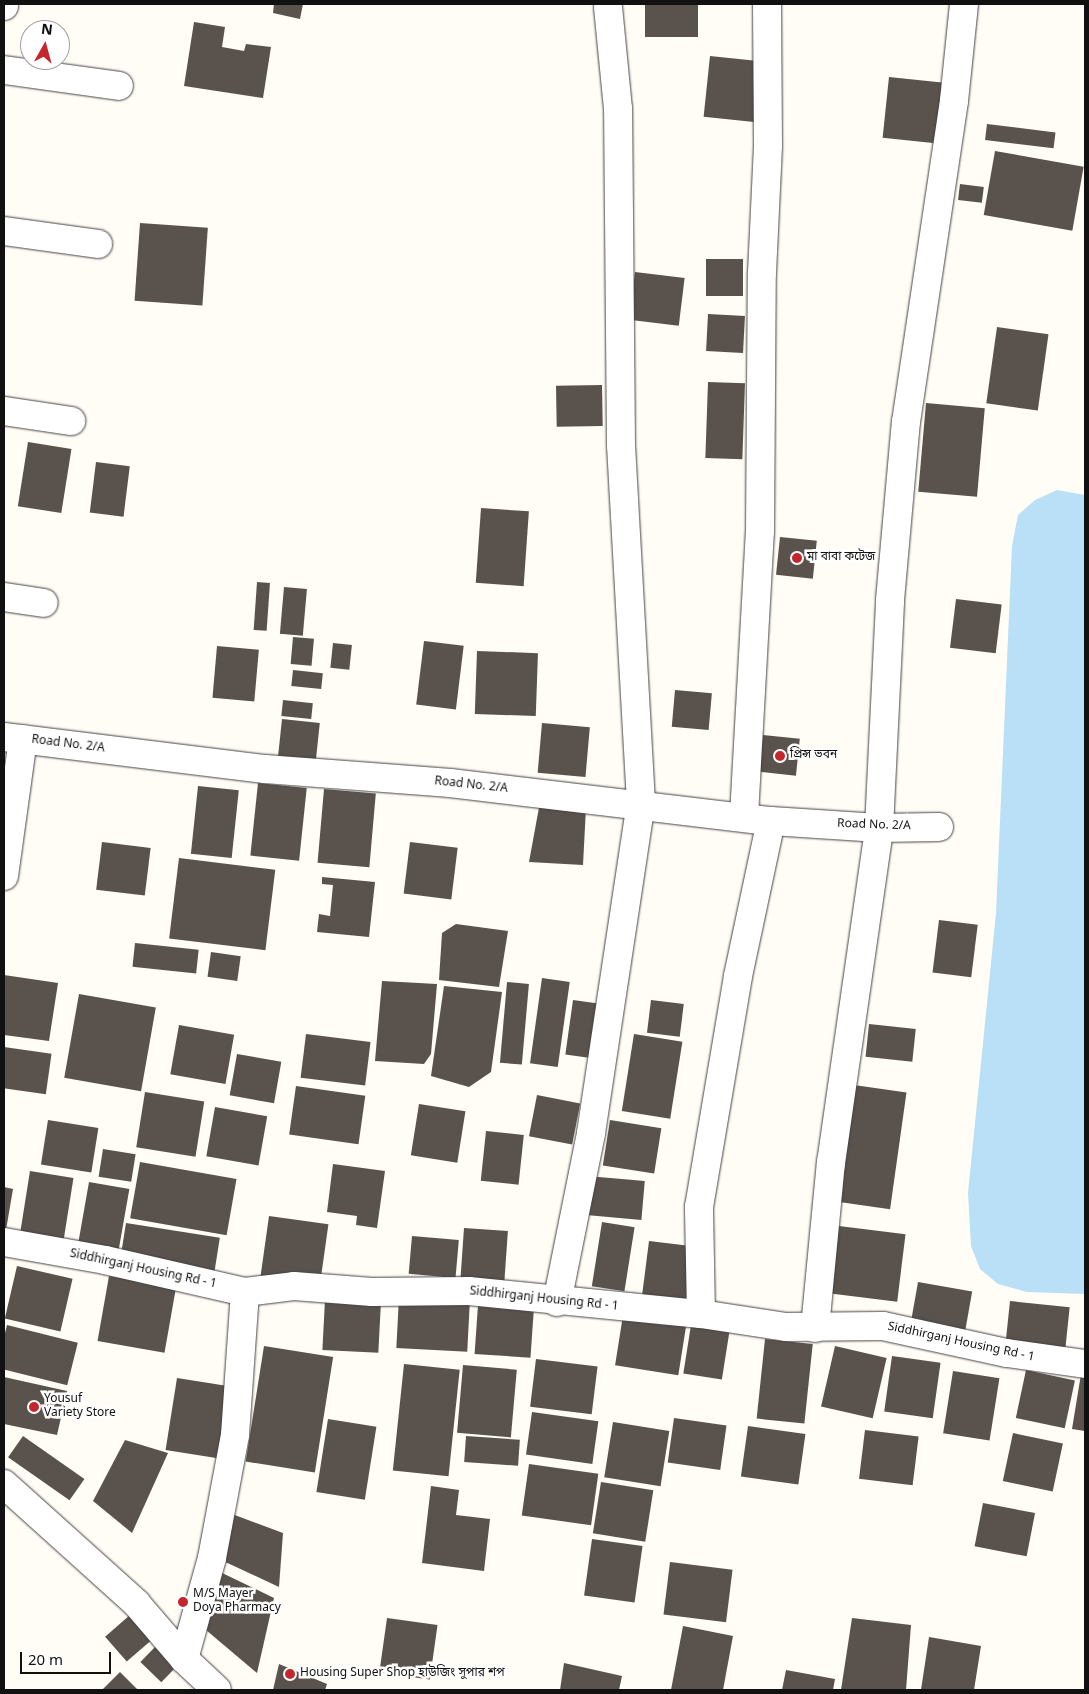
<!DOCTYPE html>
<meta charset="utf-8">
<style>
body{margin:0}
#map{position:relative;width:1089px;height:1694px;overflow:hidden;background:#fffdf5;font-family:Georgia,"Noto Sans Bengali",serif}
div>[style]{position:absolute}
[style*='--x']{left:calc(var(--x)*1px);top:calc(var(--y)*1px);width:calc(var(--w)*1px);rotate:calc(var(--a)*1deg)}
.water>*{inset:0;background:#b9e0f7}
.building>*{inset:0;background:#5a524d;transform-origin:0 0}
.roads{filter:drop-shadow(0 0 1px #444) drop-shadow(0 0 1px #444)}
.minor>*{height:28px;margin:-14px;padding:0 14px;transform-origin:14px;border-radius:14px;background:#fff}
.dots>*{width:14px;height:14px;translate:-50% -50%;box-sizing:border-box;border:2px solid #fff;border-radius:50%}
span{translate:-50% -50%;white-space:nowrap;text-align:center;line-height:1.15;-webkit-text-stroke:5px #fff;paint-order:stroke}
.poi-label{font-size:12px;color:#111}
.left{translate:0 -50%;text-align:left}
.street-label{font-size:12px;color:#111}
.frame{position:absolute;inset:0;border:5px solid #111;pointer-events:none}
.north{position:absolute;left:20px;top:20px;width:50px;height:50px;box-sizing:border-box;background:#fff;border:1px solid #a0a0a0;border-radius:50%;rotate:7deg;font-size:14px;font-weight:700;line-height:20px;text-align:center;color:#111}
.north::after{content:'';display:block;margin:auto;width:18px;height:22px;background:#c4262e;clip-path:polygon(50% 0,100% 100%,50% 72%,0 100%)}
.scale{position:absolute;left:20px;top:1652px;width:91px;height:22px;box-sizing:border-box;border:2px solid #111;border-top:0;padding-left:6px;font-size:15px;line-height:18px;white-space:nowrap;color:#111;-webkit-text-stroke:4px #fff;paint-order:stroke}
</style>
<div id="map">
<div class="water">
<i style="clip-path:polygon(1057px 490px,1085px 495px,1085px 1294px,1027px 1292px,998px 1284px,980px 1269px,971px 1246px,968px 1193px,996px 913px,1012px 546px,1018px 515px,1035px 500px)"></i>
</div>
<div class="building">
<i style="clip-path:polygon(274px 4px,303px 4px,300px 19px,273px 13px)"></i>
<i style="left:645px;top:4px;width:53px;height:33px"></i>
<i style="clip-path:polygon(194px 22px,225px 27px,222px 47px,244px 51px,246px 44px,271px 47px,263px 98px,184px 86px)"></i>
<i style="left:710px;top:56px;width:53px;height:61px;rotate:6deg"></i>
<i style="left:889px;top:77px;width:53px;height:61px;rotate:6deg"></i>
<i style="left:987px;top:124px;width:69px;height:16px;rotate:7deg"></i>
<i style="left:995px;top:151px;width:90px;height:65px;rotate:10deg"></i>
<i style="left:960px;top:184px;width:24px;height:16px;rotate:7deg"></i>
<i style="left:140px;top:223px;width:68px;height:78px;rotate:4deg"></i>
<i style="left:706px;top:259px;width:37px;height:37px"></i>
<i style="left:635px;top:272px;width:50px;height:48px;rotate:7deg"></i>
<i style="left:708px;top:314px;width:37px;height:37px;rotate:3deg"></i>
<i style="left:997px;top:327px;width:52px;height:77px;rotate:8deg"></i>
<i style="left:708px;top:382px;width:37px;height:76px;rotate:2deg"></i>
<i style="left:602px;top:385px;width:41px;height:46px;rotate:89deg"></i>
<i style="left:926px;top:403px;width:59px;height:89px;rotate:5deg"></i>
<i style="left:28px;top:442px;width:44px;height:65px;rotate:9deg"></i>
<i style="left:96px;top:462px;width:34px;height:51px;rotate:7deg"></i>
<i style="left:481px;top:508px;width:48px;height:75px;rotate:4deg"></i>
<i style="left:780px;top:537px;width:37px;height:38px;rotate:6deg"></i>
<i style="left:257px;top:582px;width:13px;height:48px;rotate:4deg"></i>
<i style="left:284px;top:587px;width:23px;height:47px;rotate:5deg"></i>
<i style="left:956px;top:599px;width:46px;height:49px;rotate:7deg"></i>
<i style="left:293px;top:637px;width:21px;height:27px;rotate:5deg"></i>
<i style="left:424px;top:641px;width:40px;height:64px;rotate:7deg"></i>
<i style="left:333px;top:643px;width:19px;height:25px;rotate:6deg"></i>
<i style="left:217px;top:646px;width:42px;height:52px;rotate:5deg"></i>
<i style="left:477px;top:651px;width:61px;height:63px;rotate:2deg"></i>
<i style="left:293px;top:670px;width:30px;height:16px;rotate:6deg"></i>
<i style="left:675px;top:690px;width:37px;height:37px;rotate:5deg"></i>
<i style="left:283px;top:700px;width:30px;height:16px;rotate:6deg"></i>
<i style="left:282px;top:719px;width:38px;height:45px;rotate:6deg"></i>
<i style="left:542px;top:723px;width:48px;height:50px;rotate:5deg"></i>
<i style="left:763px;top:735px;width:37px;height:37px;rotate:6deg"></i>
<i style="left:258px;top:783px;width:49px;height:73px;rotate:6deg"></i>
<i style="left:198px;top:786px;width:41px;height:68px;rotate:6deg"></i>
<i style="left:324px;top:789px;width:52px;height:74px;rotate:5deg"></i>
<i style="clip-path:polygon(540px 802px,586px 807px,583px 865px,529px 862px)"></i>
<i style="left:102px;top:842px;width:49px;height:48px;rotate:7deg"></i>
<i style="left:410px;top:842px;width:48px;height:52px;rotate:7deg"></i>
<i style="left:179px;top:858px;width:97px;height:81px;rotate:7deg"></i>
<i style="clip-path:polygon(322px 877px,375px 882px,369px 937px,317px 932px,319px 914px,330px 916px,333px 885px,322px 884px)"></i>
<i style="left:939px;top:920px;width:39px;height:53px;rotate:7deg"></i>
<i style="clip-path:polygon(456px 924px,508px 931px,499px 987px,439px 980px,442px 933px)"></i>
<i style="left:135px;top:943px;width:64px;height:24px;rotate:6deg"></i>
<i style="left:211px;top:952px;width:30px;height:25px;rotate:8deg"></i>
<i style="clip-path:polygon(4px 975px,58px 983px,49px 1041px,4px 1035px)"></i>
<i style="left:542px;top:978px;width:28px;height:86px;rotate:8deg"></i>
<i style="clip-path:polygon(382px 981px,437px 984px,431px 1054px,424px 1064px,375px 1061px)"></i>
<i style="left:507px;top:982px;width:22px;height:81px;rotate:5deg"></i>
<i style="clip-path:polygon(444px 986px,502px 992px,491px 1072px,469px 1087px,431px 1076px)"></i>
<i style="left:79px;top:994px;width:78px;height:85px;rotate:10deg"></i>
<i style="left:573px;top:1000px;width:29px;height:55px;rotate:8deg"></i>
<i style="left:651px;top:1000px;width:33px;height:33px;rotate:7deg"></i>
<i style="left:869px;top:1024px;width:47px;height:33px;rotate:6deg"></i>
<i style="left:179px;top:1025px;width:56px;height:50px;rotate:10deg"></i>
<i style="left:306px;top:1034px;width:65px;height:44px;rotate:7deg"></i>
<i style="left:634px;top:1034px;width:49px;height:78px;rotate:9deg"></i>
<i style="left:4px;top:1047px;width:48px;height:41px;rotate:8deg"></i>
<i style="left:237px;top:1054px;width:45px;height:42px;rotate:10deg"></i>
<i style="left:854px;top:1085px;width:53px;height:118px;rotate:8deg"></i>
<i style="left:296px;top:1086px;width:70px;height:49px;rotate:8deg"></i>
<i style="left:145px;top:1092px;width:60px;height:56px;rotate:9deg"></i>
<i style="left:537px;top:1095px;width:44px;height:42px;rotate:11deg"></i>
<i style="left:419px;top:1104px;width:47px;height:52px;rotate:9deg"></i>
<i style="left:215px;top:1107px;width:53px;height:50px;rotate:10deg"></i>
<i style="left:48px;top:1120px;width:51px;height:45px;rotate:9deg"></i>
<i style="left:610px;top:1120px;width:52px;height:46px;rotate:9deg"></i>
<i style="left:486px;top:1131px;width:38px;height:50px;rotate:6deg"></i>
<i style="left:103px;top:1149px;width:33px;height:28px;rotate:9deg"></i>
<i style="left:140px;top:1162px;width:98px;height:57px;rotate:10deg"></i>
<i style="clip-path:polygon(333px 1164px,385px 1171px,377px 1228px,356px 1225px,357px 1216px,327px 1212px)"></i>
<i style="left:30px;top:1171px;width:44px;height:74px;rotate:9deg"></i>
<i style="left:587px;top:1176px;width:58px;height:39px;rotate:5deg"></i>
<i style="left:89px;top:1182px;width:41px;height:70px;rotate:10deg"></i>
<i style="clip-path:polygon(4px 1187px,13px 1189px,5px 1236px,4px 1236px)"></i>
<i style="left:269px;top:1216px;width:60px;height:64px;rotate:8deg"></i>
<i style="left:602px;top:1222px;width:33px;height:65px;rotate:9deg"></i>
<i style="left:126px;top:1223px;width:95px;height:37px;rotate:9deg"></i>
<i style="left:839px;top:1226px;width:67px;height:68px;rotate:7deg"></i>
<i style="left:464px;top:1228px;width:44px;height:51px;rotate:4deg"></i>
<i style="left:412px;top:1236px;width:47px;height:38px;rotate:5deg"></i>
<i style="clip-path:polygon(649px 1241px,699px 1247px,686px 1303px,642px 1296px)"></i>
<i style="left:17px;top:1266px;width:57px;height:54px;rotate:13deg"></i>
<i style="left:109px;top:1276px;width:68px;height:66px;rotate:10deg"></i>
<i style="left:918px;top:1282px;width:55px;height:45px;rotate:10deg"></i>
<i style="left:399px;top:1297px;width:71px;height:51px;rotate:3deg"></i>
<i style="left:325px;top:1300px;width:56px;height:50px;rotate:3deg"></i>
<i style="left:1010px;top:1301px;width:60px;height:45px;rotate:6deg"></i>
<i style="left:478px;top:1305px;width:56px;height:49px;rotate:4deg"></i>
<i style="left:624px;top:1309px;width:64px;height:57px;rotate:9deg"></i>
<i style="left:7px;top:1325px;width:73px;height:44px;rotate:14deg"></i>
<i style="left:691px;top:1325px;width:39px;height:49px;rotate:9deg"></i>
<i style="left:765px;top:1339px;width:48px;height:80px;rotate:6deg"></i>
<i style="left:264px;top:1346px;width:70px;height:117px;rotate:9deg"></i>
<i style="left:835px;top:1346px;width:53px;height:62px;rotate:13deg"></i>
<i style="left:892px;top:1356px;width:49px;height:56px;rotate:8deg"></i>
<i style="left:536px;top:1359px;width:62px;height:48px;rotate:7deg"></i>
<i style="left:404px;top:1364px;width:56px;height:107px;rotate:6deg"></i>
<i style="left:463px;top:1365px;width:54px;height:68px;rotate:5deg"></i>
<i style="clip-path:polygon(1082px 1368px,1085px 1368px,1085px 1431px,1072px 1429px)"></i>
<i style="left:1026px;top:1370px;width:50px;height:49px;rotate:12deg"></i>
<i style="left:953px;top:1371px;width:47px;height:63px;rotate:9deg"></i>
<i style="clip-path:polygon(4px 1377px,67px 1391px,57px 1435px,4px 1424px)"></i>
<i style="left:177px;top:1378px;width:56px;height:73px;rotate:9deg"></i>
<i style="left:532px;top:1412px;width:67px;height:43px;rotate:8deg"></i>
<i style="left:674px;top:1418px;width:53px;height:45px;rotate:8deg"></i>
<i style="left:328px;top:1419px;width:49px;height:74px;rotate:9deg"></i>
<i style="left:613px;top:1422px;width:57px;height:56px;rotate:9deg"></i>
<i style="left:748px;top:1426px;width:58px;height:51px;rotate:8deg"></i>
<i style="left:865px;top:1430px;width:54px;height:49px;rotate:7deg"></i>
<i style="left:1013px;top:1433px;width:51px;height:49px;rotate:12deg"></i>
<i style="left:23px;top:1436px;width:75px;height:26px;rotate:35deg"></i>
<i style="left:466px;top:1436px;width:54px;height:26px;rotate:4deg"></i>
<i style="clip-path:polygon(125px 1440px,168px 1453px,132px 1533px,93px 1501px)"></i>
<i style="left:529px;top:1464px;width:70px;height:52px;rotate:8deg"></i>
<i style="left:601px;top:1482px;width:53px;height:52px;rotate:9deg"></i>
<i style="clip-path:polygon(431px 1486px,459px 1490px,456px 1515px,490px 1519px,484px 1571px,422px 1563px)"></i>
<i style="left:983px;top:1503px;width:53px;height:44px;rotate:11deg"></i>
<i style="clip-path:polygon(232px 1514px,283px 1533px,279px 1587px,221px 1560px)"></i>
<i style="left:592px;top:1539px;width:51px;height:57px;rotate:8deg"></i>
<i style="left:670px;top:1562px;width:63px;height:53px;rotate:7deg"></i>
<i style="clip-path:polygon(218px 1571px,274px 1598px,257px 1673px,206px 1630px)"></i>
<i style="left:130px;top:1615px;width:33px;height:33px;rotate:49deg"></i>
<i style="left:387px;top:1618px;width:51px;height:55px;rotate:8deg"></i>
<i style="clip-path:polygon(852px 1618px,911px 1625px,906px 1690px,841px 1690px)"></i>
<i style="clip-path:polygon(683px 1626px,733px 1636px,723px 1690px,671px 1690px)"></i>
<i style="clip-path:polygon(929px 1637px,981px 1646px,974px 1690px,921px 1690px)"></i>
<i style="left:155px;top:1647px;width:29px;height:21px;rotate:44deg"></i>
<i style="clip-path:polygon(564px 1663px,622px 1676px,619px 1690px,560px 1690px)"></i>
<i style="clip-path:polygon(279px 1664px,327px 1684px,325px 1690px,273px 1690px)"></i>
<i style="clip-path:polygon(786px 1670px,835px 1679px,833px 1690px,782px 1690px)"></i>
<i style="clip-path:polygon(120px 1672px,138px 1690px,102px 1690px)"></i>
</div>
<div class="roads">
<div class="minor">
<i style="--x:4;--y:6;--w:2;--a:-90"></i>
<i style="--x:4;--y:70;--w:116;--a:7.9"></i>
<i style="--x:4;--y:231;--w:95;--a:7.9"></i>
<i style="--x:4;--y:411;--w:68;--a:8.5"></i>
<i style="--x:4;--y:597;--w:40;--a:8.5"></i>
<i style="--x:4;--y:737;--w:263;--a:7"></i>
<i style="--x:265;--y:769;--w:186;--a:4.3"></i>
<i style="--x:450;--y:783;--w:323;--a:6.8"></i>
<i style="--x:771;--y:821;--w:108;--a:3.7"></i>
<i style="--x:879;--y:828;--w:60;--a:-1"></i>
<i style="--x:744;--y:816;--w:284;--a:-86.8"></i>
<i style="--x:760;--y:532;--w:259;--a:-89.6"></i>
<i style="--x:762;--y:273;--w:127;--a:-87.3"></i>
<i style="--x:768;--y:146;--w:142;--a:-90.4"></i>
<i style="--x:4;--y:876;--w:138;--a:-82.1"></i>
<i style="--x:4;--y:1242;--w:103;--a:10.1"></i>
<i style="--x:105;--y:1260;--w:144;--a:12.9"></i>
<i style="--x:245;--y:1292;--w:49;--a:-7"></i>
<i style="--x:294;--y:1286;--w:78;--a:4.4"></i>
<i style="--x:372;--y:1292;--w:97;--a:-0.6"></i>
<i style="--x:469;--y:1291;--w:233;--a:5.7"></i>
<i style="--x:701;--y:1314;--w:86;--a:8.7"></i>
<i style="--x:786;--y:1327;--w:97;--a:-0.6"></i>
<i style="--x:883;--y:1326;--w:127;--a:12.3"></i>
<i style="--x:1007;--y:1353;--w:79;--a:8"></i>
<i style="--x:557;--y:1302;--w:172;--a:-78.6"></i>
<i style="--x:591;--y:1133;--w:334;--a:-81.4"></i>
<i style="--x:641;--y:803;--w:359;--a:-93.2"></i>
<i style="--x:621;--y:445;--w:336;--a:-90.5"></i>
<i style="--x:618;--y:109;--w:102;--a:-95.6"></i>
<i style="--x:701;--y:1314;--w:107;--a:-91.1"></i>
<i style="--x:699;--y:1207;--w:234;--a:-80.4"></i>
<i style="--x:738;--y:976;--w:158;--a:-78"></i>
<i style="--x:815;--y:1328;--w:166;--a:-84.5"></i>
<i style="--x:831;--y:1163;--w:338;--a:-81.8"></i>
<i style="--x:879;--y:828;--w:228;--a:-87.2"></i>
<i style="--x:890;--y:600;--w:179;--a:-84.9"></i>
<i style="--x:906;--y:422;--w:325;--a:-81.5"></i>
<i style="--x:954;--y:101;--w:98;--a:-84.1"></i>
<i style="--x:4;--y:1484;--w:178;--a:42"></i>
<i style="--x:136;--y:1603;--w:74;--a:49.4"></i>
<i style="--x:184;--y:1659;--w:45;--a:43.2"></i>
<i style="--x:184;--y:1659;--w:105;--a:-74.5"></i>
<i style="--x:212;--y:1558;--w:125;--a:-79.4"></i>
<i style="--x:235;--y:1435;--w:143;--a:-86"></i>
</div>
</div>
<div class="dots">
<i style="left:797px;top:558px;background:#c4262e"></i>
<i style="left:780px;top:756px;background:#c4262e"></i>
<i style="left:34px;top:1407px;background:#c4262e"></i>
<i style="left:183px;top:1602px;background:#c4262e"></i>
<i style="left:290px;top:1674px;background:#c4262e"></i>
</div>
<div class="poi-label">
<span class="left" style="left:807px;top:558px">মা বাবা কটেজ</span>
<span class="left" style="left:790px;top:756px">প্রিন্স ভবন</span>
<span class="left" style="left:44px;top:1407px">Yousuf<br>Variety Store</span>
<span class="left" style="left:193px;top:1602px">M/S Mayer<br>Doya Pharmacy</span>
<span class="left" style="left:300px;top:1674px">Housing Super Shop হাউজিং সুপার শপ</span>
</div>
<div class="street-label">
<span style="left:68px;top:745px;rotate:7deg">Road No. 2/A</span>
<span style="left:471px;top:786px;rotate:6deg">Road No. 2/A</span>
<span style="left:874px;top:826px;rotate:2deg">Road No. 2/A</span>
<span style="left:143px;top:1270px;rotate:12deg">Siddhirganj Housing Rd - 1</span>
<span style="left:544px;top:1300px;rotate:6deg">Siddhirganj Housing Rd - 1</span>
<span style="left:961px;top:1343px;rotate:12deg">Siddhirganj Housing Rd - 1</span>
</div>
<div class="frame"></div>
<div class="north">N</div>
<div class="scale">20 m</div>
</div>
